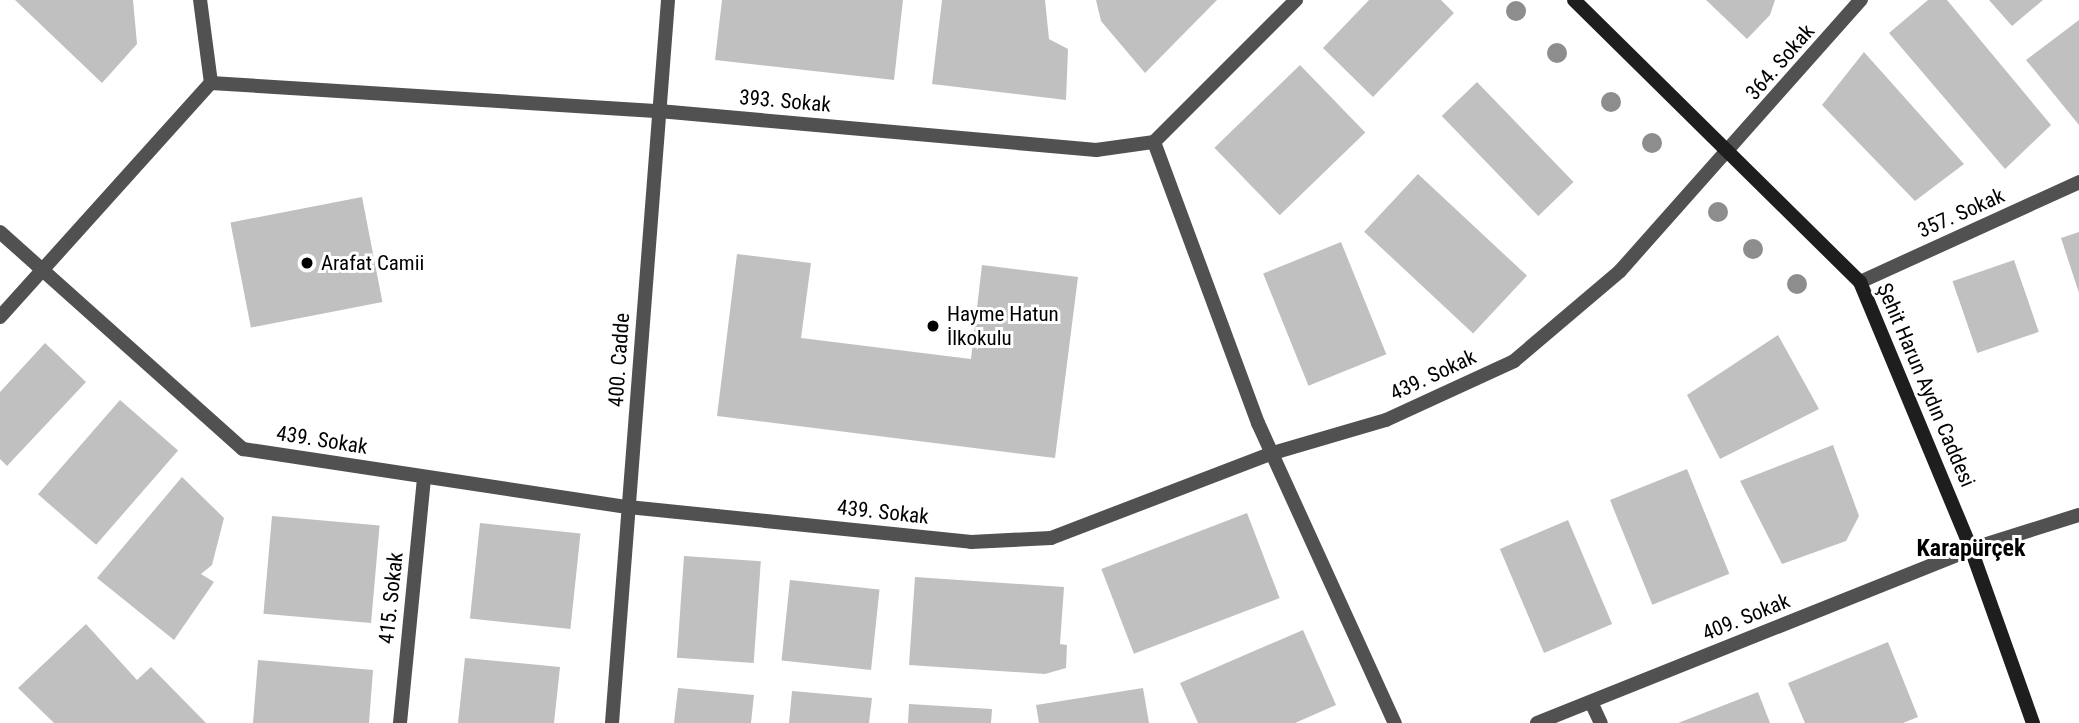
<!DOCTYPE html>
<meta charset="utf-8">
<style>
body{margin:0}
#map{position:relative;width:2079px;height:723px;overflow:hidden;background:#fff;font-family:"Roboto Condensed",sans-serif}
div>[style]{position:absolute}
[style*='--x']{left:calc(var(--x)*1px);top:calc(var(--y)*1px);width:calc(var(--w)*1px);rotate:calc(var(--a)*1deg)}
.building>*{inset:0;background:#c0c0c0;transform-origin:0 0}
.minor>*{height:14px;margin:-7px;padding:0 7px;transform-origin:7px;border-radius:7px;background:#515151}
.tertiary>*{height:14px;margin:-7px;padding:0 7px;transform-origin:7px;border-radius:7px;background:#515151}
.secondary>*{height:14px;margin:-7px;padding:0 7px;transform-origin:7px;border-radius:7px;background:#1e1e1e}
.trees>*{width:20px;height:20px;margin:-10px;border-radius:50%;background:#8d8d8d}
.dots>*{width:19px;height:19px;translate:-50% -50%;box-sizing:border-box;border:4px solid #fff;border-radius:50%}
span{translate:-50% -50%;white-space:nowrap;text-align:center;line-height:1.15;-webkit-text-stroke:6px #fff;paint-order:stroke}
.street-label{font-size:21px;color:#000}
.poi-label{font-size:21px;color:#000}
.left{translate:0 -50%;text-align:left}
.quarter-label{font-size:24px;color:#000;font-weight:700}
</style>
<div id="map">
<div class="building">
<i style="clip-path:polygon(15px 0,133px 0,137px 44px,102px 83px)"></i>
<i style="clip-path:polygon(722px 0,903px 0,894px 80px,715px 60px)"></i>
<i style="clip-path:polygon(942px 0,1045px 0,1049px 39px,1068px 49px,1066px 100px,932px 84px)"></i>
<i style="clip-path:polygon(1096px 0,1217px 0,1145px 73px,1101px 21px)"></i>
<i style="clip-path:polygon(1369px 0,1441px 0,1454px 13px,1373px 97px,1323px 48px)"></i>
<i style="clip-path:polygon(1706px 0,1775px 0,1770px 15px,1747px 39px)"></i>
<i style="clip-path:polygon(1928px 0,1947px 0,2051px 125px,2005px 169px,1889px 33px)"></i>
<i style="clip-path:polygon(1989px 0,2043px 0,2012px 26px)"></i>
<i style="clip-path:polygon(2079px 20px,2079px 125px,2026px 60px)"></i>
<i style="clip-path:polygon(1864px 52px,1964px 164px,1915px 201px,1822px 105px)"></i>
<i style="left:1300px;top:65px;width:94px;height:119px;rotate:46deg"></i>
<i style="left:1477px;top:82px;width:139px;height:49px;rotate:46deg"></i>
<i style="left:1418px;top:174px;width:149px;height:79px;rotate:43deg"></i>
<i style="left:362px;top:197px;width:107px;height:134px;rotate:79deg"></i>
<i style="clip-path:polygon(2079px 232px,2079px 293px,2061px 238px)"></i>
<i style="left:1341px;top:242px;width:121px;height:84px;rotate:68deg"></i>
<i style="clip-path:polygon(737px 254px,811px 263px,801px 338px,971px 359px,982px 265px,1078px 277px,1055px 458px,717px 416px)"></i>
<i style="left:2014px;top:260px;width:76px;height:65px;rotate:71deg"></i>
<i style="clip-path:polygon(1778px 335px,1819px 409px,1720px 459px,1687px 395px)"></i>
<i style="clip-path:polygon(45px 343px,86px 382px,7px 466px,0 459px,0 392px)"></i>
<i style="left:120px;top:400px;width:77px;height:125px;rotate:41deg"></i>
<i style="clip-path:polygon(1833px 445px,1859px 516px,1846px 541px,1782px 564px,1740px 481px)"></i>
<i style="left:1687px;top:469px;width:113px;height:83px;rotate:68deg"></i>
<i style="clip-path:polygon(182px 477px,224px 518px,212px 565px,201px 574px,214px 582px,174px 640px,97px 578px)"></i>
<i style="left:1247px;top:513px;width:91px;height:156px;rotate:69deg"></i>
<i style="left:272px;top:516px;width:108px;height:98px;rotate:5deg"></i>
<i style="left:1568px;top:520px;width:113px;height:74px;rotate:67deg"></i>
<i style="left:480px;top:523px;width:101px;height:96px;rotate:6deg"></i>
<i style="left:684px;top:556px;width:77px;height:102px;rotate:4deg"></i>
<i style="clip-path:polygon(915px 577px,1064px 587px,1060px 644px,1067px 645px,1066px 668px,1045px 674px,909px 665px)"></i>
<i style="left:790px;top:580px;width:90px;height:81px;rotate:6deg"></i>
<i style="clip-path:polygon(86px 624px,137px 680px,151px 667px,206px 723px,54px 723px,18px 688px)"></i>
<i style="clip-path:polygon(1303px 630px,1336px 705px,1295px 723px,1198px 723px,1180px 683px)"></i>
<i style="clip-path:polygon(1888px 642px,1918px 717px,1903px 723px,1805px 723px,1788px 683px)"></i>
<i style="clip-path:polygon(465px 658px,560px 667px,554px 723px,458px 723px)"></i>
<i style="clip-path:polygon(258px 660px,373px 670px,369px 723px,253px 723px)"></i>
<i style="clip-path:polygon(678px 688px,754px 695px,751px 723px,674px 723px)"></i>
<i style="clip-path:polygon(1143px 688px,1149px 723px,1039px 723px,1036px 705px)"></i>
<i style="clip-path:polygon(792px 691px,872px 698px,869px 723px,789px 723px)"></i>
<i style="clip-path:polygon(1758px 692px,1770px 723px,1678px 723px)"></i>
<i style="clip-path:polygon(909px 704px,992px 709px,991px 723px,908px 723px)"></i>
</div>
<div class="minor">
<i style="--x:211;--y:83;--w:449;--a:3.6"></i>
<i style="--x:659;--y:111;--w:439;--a:5.1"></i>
<i style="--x:1096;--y:150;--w:59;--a:-7.9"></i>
<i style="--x:1154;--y:142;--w:201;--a:-45"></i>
<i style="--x:1154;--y:142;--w:300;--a:69.7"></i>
<i style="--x:1258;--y:423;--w:330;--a:65.5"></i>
<i style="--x:0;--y:232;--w:326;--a:41.8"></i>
<i style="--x:243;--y:449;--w:389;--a:8.6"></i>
<i style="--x:628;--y:507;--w:345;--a:5.8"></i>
<i style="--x:971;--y:542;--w:80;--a:-2.9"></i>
<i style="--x:1051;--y:538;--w:238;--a:-21"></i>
<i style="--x:1273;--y:453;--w:118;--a:-16.3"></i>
<i style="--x:1386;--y:420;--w:141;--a:-24.7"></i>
<i style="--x:1514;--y:361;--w:139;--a:-40.3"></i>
<i style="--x:1620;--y:271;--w:363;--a:-48.4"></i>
<i style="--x:1860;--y:282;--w:241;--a:-24.5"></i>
<i style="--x:0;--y:317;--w:315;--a:-48"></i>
<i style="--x:211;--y:83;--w:84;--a:-97.5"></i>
<i style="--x:1591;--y:702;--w:23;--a:65"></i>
<i style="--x:400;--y:723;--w:246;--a:-84.4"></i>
<i style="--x:1537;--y:723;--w:468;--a:-21.8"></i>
</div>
<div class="tertiary">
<i style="--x:1971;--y:549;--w:113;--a:-17.5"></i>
<i style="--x:612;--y:723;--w:725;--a:-85.57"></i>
</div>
<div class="secondary">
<i style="--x:1574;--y:0;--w:402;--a:44.6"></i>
<i style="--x:1860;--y:282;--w:289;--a:67.4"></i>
<i style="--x:1971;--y:549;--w:185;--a:70.4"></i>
</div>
<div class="trees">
<i style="left:1516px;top:11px"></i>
<i style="left:1557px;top:53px"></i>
<i style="left:1611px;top:102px"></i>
<i style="left:1652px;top:143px"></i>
<i style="left:1718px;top:212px"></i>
<i style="left:1753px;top:249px"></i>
<i style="left:1797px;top:284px"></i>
</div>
<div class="dots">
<i style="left:307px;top:263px;background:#000"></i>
<i style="left:933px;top:326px;background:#000"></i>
</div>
<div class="street-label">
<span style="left:1780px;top:62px;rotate:-49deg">364. Sokak</span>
<span style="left:785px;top:101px;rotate:5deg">393. Sokak</span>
<span style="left:1961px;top:213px;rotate:-24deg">357. Sokak</span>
<span style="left:619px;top:360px;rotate:-86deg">400. Cadde</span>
<span style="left:1433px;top:375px;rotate:-25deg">439. Sokak</span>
<span style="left:1926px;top:385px;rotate:67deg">Şehit Harun Aydın Caddesi</span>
<span style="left:322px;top:440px;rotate:9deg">439. Sokak</span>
<span style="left:883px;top:512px;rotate:6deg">439. Sokak</span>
<span style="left:391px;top:598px;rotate:-84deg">415. Sokak</span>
<span style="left:1746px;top:617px;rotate:-22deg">409. Sokak</span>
</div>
<div class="poi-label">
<span class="left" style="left:321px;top:263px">Arafat Camii</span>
<span class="left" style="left:947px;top:326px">Hayme Hatun<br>İlkokulu</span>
</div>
<div class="quarter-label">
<span style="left:1971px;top:549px">Karapürçek</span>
</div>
</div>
